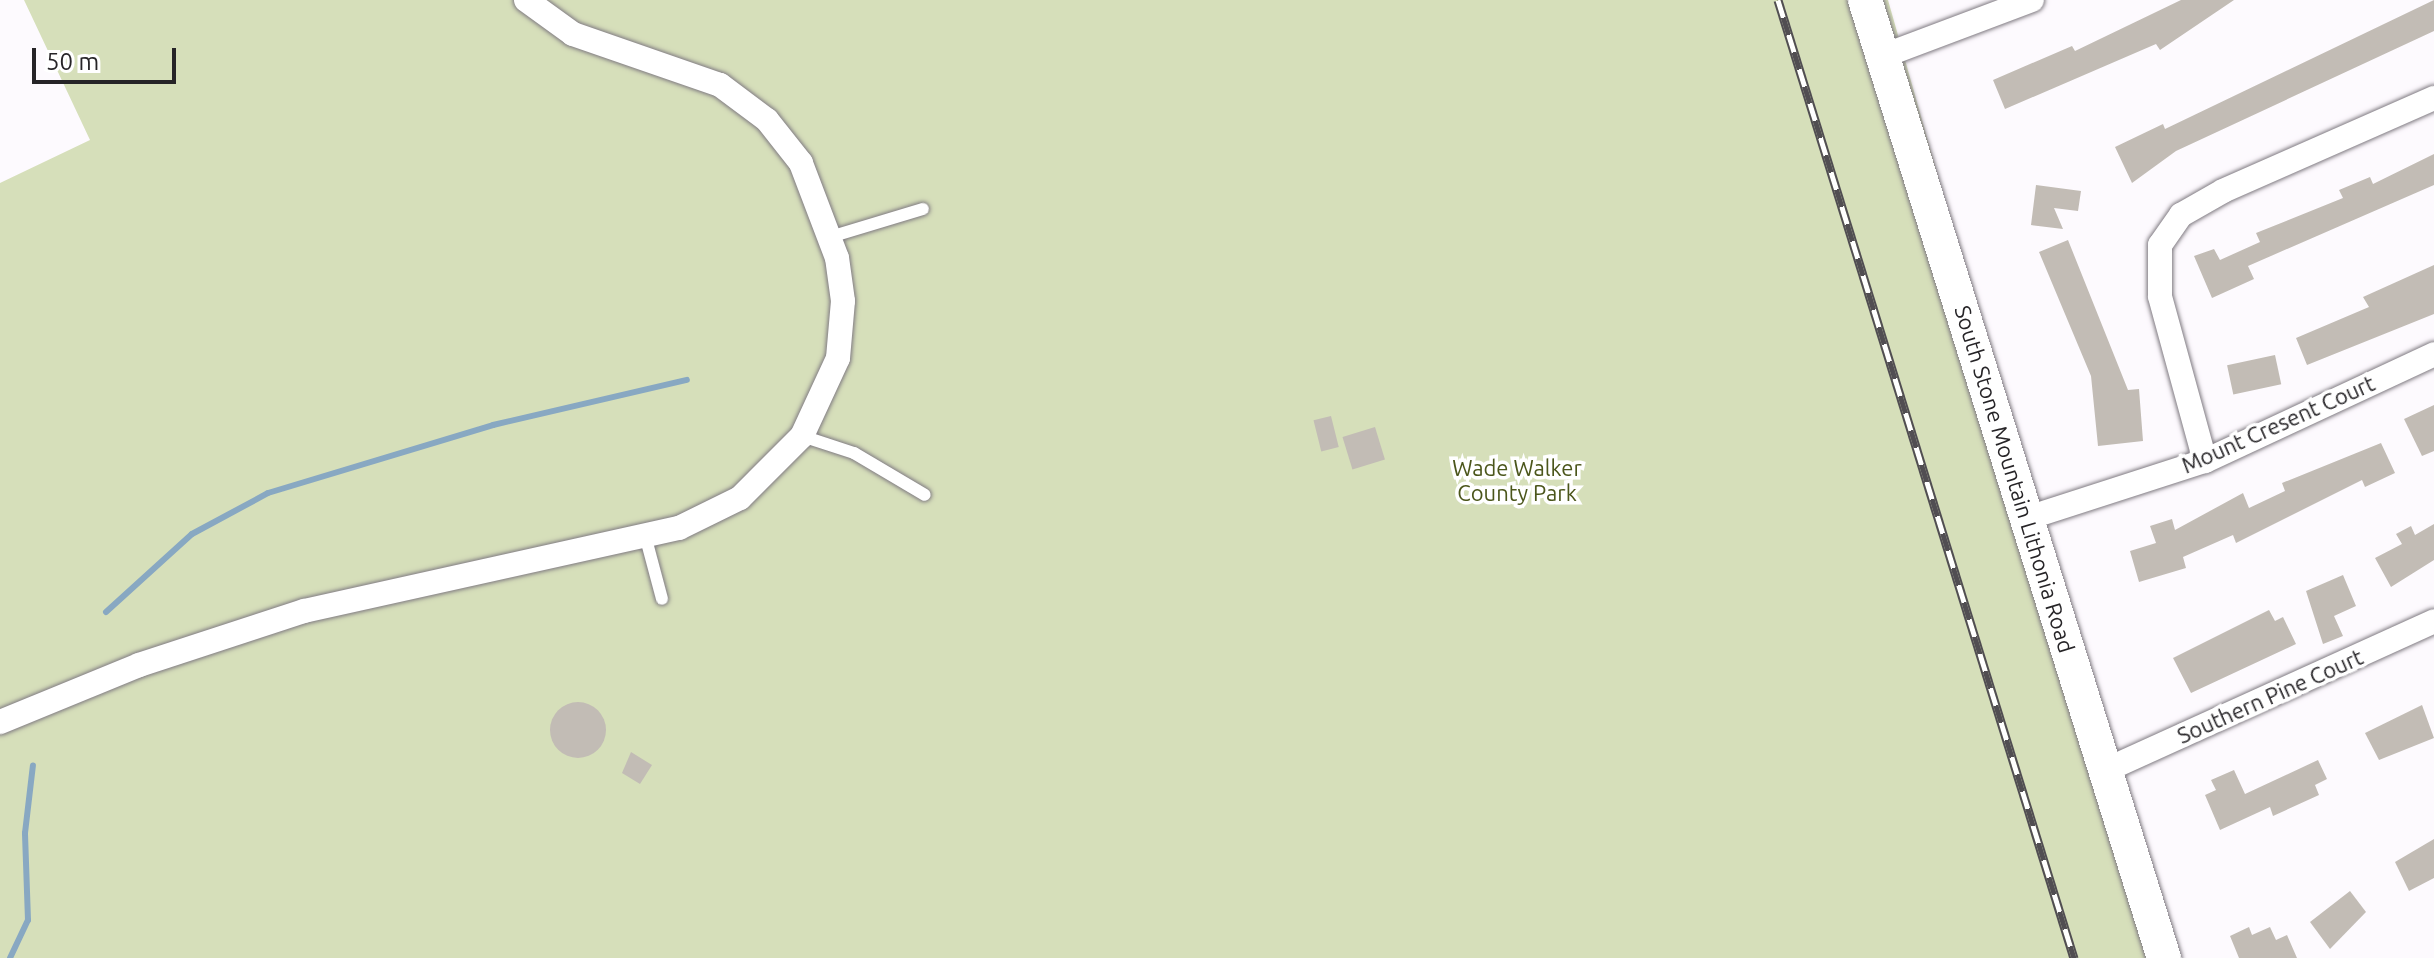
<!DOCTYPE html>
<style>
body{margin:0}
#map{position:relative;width:2434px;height:958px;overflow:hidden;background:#fdfafe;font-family:Ubuntu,sans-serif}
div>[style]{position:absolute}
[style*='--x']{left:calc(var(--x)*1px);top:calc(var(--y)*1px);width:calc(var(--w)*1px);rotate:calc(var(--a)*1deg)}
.green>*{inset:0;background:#d6dfba}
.stream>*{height:6px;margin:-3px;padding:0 3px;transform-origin:3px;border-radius:3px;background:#88a8c2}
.building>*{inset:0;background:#c2bcb5;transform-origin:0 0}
.round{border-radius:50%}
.roads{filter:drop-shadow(0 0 2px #807b82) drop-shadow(0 0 2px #807b82)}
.service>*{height:12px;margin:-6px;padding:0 6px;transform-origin:6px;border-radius:6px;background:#fff}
.minor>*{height:24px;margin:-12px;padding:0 12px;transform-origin:12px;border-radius:12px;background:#fff}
.secondary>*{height:34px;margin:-17px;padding:0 17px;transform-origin:17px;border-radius:17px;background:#fff}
.rail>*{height:9px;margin-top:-4.5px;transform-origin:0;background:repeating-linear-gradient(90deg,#fff 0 18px,#514e52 0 36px);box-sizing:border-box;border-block:2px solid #514e52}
span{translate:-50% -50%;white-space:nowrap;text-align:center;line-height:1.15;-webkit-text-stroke:7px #fff;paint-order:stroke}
.street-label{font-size:22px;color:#262427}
.park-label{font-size:22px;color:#4b561b}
.scale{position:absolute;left:32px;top:48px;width:144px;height:36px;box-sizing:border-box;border:4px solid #262427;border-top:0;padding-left:10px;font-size:24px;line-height:28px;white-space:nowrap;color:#262427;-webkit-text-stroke:6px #fff;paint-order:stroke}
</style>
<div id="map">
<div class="green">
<i style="clip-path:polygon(24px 0,1888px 0,2160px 958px,0 958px,0 183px,90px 140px)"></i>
</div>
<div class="stream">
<i style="--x:106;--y:612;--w:116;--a:-42.2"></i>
<i style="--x:192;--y:534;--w:86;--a:-28.3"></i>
<i style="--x:268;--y:493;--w:235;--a:-16.8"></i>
<i style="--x:493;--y:425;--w:199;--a:-13.1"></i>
<i style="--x:10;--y:958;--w:42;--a:-64.7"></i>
<i style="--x:28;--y:920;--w:87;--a:-92"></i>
<i style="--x:25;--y:833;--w:68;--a:-83.3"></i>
</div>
<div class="building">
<i style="clip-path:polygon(2181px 0,2234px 0,2160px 50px,2156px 44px,2005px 109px,1993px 80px,2072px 46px,2075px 51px)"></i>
<i style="clip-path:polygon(2434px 0,2434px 31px,2176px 151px,2132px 183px,2115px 147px,2163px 124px,2165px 129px)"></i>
<i style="clip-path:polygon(2434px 154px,2434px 185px,2248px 266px,2254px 279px,2212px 298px,2194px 256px,2214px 249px,2220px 260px,2260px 242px,2256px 233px,2343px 198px,2339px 190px,2370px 177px,2373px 184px)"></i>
<i style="clip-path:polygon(2036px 185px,2081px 191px,2078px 211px,2054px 208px,2063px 229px,2031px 225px)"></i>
<i style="clip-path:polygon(2068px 240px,2128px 390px,2139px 389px,2143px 441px,2098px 446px,2091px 376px,2039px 252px)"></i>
<i style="clip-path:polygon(2434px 265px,2434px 314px,2307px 365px,2296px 338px,2369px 307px,2363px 297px)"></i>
<i style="left:2275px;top:355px;width:30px;height:49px;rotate:78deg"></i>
<i style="clip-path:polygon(2434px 405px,2434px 451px,2422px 456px,2404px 419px)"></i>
<i style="left:1331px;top:416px;width:32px;height:18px;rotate:76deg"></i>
<i style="left:1375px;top:427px;width:34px;height:34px;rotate:73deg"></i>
<i style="clip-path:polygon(2381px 443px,2395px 473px,2365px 487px,2362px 480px,2236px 543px,2233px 535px,2183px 557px,2186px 568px,2139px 582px,2130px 551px,2156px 543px,2150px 526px,2172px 519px,2175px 530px,2243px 493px,2249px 508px,2285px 491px,2282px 483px)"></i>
<i style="clip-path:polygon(2434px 524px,2434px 560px,2391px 587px,2375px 558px,2402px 544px,2396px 534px,2411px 526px,2415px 535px)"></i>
<i style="clip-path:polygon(2343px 575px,2356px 606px,2334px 616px,2343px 636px,2323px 644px,2306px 591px)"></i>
<i style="clip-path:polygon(2269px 610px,2275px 621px,2283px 617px,2296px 644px,2191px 693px,2173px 658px)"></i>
<i class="round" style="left:550px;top:702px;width:56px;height:56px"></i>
<i style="clip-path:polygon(2422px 705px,2434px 738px,2379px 760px,2365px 733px)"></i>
<i style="clip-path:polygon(631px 752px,652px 765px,640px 784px,622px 773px)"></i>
<i style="clip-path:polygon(2318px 760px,2327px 779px,2315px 785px,2319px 795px,2273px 816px,2270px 807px,2220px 830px,2205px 795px,2216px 790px,2211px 780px,2234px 770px,2245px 794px)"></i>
<i style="clip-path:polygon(2434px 839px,2434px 878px,2409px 891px,2395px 862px)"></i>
<i style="clip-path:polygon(2350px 891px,2366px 912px,2330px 949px,2310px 922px)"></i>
<i style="clip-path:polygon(2249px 927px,2252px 935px,2270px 927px,2276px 940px,2287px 935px,2297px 958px,2239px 958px,2230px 936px)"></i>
</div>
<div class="roads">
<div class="service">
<i style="--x:830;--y:237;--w:97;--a:-16.8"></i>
<i style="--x:802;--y:436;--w:55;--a:18.1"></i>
<i style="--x:854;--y:453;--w:82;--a:30.6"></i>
<i style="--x:645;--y:535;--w:66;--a:75.1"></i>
</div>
<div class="minor">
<i style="--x:1883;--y:56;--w:159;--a:-20.6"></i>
<i style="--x:2205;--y:461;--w:171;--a:-105.3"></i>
<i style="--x:2160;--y:296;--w:51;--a:-90"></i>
<i style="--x:2160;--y:245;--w:37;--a:-55"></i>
<i style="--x:2181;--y:215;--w:48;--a:-29.7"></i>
<i style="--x:2223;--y:191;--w:231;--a:-23.8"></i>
<i style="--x:2028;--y:518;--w:186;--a:-17.9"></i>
<i style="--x:2205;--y:461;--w:253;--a:-25"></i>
<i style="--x:0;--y:722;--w:150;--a:-22.3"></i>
<i style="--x:139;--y:665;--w:174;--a:-18.1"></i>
<i style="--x:304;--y:611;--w:384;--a:-12.5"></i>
<i style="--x:679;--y:528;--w:68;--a:-26.2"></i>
<i style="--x:740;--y:498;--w:88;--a:-45"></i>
<i style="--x:802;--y:436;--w:86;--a:-65.2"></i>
<i style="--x:838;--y:358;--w:57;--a:-85"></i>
<i style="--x:843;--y:301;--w:43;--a:-97.9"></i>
<i style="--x:837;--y:258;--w:102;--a:-110.8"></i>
<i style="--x:801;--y:163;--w:55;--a:-128.3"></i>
<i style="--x:767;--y:120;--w:59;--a:-143.3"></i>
<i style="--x:720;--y:85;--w:156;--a:-160.9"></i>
<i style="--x:573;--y:34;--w:58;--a:-144.1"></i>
<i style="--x:2106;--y:770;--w:360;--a:-24.4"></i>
</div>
<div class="secondary">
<i style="--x:1865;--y:0;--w:1004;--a:72.67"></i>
</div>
</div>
<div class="rail">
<i style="--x:1778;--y:0;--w:1003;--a:72.83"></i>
</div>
<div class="street-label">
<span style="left:2278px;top:424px;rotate:-24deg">Mount Cresent Court</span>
<span style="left:2015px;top:479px;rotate:73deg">South Stone Mountain Lithonia Road</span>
<span style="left:2270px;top:696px;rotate:-24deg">Southern Pine Court</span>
</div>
<div class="park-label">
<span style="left:1517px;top:480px">Wade Walker<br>County Park</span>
</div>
<div class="scale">50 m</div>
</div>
